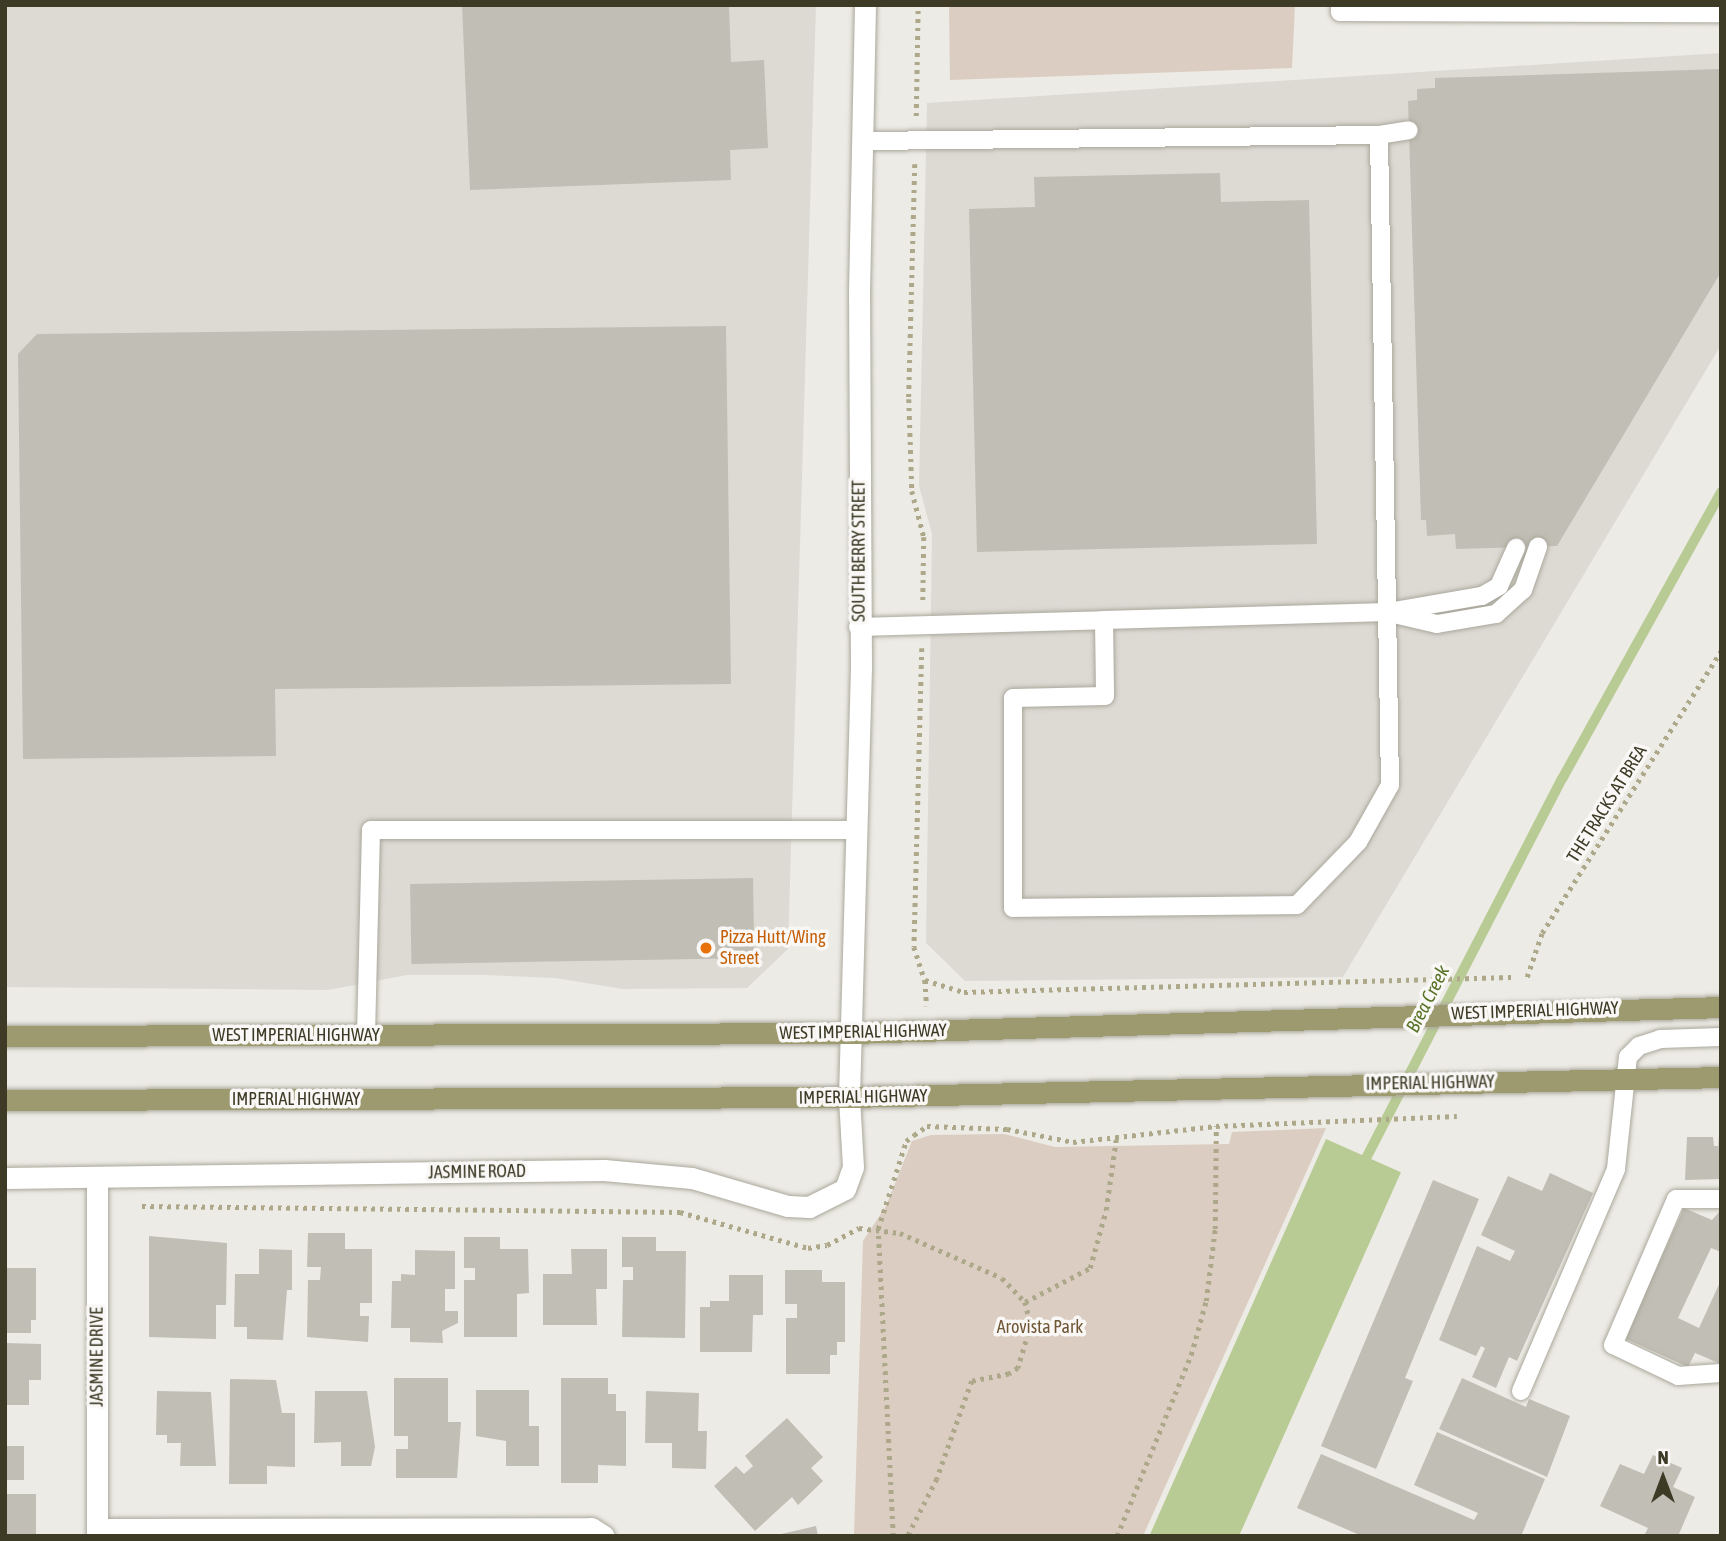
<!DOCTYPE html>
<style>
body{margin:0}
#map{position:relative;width:1726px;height:1541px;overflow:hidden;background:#edebe5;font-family:"Asap Condensed",sans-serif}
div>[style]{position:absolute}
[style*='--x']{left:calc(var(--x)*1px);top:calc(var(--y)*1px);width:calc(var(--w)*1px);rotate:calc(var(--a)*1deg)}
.built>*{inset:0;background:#dddad4}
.green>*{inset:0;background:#dbcdc1}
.water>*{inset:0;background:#b8cb94;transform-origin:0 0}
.stream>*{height:10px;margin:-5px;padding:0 5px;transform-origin:5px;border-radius:5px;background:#b8cb94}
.building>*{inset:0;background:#c1beb5;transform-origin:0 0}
.path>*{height:4.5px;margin-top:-2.25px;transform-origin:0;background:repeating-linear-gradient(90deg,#ada889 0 3.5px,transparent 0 8.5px)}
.roads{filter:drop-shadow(0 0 2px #aaa89c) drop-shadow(0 0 2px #aaa89c)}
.lane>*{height:18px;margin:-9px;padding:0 9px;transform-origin:9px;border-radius:9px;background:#fff}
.street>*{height:21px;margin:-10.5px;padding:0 10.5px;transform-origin:10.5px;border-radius:10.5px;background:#fff}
.secondary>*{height:21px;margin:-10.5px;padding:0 10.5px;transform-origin:10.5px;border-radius:10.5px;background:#fff}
.primary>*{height:21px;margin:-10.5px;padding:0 10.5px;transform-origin:10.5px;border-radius:10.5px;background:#9d9a6f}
.dots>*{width:19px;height:19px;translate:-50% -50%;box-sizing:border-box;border:4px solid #f9f8f6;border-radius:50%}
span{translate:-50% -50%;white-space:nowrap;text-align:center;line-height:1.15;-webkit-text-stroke:7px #f9f8f6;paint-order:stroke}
.street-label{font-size:18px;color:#3d3b26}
.food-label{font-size:18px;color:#c56008}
.left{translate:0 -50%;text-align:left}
.park-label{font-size:18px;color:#705635}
.water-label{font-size:19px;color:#587326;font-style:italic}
.frame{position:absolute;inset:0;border:7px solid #3d3b26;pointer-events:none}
.north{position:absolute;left:1628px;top:1443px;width:70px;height:70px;-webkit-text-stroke:5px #f9f8f6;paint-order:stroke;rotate:0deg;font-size:19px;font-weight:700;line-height:28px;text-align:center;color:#3d3b26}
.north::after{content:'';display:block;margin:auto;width:24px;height:32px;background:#3d3b26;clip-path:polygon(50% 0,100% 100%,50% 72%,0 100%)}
</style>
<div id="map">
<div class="built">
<i style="clip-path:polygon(5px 5px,816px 5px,788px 949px,747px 988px,623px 989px,555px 978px,484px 975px,407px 975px,328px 990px,5px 987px)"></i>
<i style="clip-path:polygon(1721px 53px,1721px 345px,1343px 977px,965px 981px,926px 943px,932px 534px,919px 486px,927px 103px)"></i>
</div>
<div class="green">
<i style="clip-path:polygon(949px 5px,1295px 5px,1292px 68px,950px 80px)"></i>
<i style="clip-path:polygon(1326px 1128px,1143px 1536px,854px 1536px,863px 1241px,886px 1206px,912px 1141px,931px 1135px,1004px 1134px,1055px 1147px,1229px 1144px,1232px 1132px)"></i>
</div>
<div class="water">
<i style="left:1326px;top:1139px;width:82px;height:433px;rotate:24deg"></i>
</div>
<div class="stream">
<i style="--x:1361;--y:1168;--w:438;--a:-62.7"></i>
<i style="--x:1562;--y:779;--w:328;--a:-61"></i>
</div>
<div class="building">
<i style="clip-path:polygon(462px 5px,729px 5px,731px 62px,764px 60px,768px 148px,730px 150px,731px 180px,470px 190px)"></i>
<i style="clip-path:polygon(1721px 69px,1721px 272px,1557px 546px,1456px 549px,1455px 534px,1427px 536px,1426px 520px,1421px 520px,1408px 101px,1417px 100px,1417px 89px,1435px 88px,1435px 78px)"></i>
<i style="clip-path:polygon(1220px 173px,1221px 202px,1309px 200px,1317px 544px,977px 552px,969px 209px,1035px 207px,1034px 177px)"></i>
<i style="clip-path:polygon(726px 326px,731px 684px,275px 689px,276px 756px,23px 759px,18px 354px,37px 334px)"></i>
<i style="left:753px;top:878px;width:80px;height:343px;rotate:89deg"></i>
<i style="clip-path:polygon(1718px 1136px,1721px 1179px,1685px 1180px,1687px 1137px,1713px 1137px,1714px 1146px,1718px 1146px)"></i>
<i style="clip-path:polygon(1550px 1173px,1593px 1193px,1517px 1361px,1509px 1357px,1496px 1388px,1472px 1377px,1485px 1348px,1481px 1346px,1476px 1356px,1439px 1340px,1477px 1246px,1510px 1261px,1515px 1251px,1481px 1235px,1508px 1176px,1542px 1191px)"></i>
<i style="clip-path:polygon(1433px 1180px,1479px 1199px,1405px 1378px,1413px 1381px,1376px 1469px,1321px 1446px)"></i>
<i style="clip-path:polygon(1684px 1208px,1712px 1220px,1721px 1210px,1721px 1252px,1711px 1248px,1678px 1318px,1699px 1328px,1721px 1280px,1721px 1364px,1695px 1353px,1688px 1367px,1624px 1338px)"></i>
<i style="clip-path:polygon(308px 1233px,345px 1233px,345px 1249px,372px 1249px,372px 1303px,360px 1303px,360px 1316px,369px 1316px,368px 1342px,307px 1337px,308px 1280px,320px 1280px,321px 1267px,307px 1267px)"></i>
<i style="clip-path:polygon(149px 1236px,227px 1243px,226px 1305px,216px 1305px,216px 1339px,149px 1337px)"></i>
<i style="clip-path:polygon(464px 1237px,500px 1237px,500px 1249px,528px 1249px,529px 1293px,517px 1294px,517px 1337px,464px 1337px,464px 1280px,475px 1280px,475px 1268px,464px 1268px)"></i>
<i style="clip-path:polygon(622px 1237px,656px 1237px,656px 1251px,686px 1251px,685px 1338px,622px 1337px,623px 1280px,633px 1280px,633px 1267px,622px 1267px)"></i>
<i style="clip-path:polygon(259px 1249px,292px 1250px,292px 1290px,287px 1290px,283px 1340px,247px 1339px,247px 1327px,234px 1327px,235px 1274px,259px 1274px)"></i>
<i style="clip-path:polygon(571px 1249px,607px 1249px,607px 1289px,596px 1289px,597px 1325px,543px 1325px,543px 1274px,572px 1274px)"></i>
<i style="clip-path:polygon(415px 1250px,455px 1251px,455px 1289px,445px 1289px,445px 1311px,458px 1311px,458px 1323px,442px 1331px,443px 1343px,410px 1342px,410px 1328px,391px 1328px,392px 1281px,401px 1281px,401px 1274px,415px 1275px)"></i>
<i style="clip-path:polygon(5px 1268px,36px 1268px,36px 1320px,31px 1320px,31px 1333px,5px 1333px)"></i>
<i style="clip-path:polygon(785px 1270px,822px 1270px,822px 1282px,845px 1282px,845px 1342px,837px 1342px,837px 1355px,830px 1355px,830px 1374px,786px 1374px,786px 1318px,797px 1318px,797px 1304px,785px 1304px)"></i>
<i style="clip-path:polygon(729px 1275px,763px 1275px,763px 1315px,753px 1315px,752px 1352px,700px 1352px,700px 1307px,710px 1307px,710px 1301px,729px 1301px)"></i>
<i style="clip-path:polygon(5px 1343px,41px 1344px,41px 1380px,29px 1380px,29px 1405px,5px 1405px)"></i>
<i style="clip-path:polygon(394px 1378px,448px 1378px,448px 1422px,461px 1422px,457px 1478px,396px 1478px,396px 1449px,408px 1449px,408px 1436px,394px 1436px)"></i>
<i style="clip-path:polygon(561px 1378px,608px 1378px,608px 1394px,616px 1394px,616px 1411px,626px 1411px,626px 1466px,598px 1465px,598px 1483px,561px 1483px)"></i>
<i style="clip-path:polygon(1462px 1378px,1526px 1407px,1529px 1399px,1570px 1416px,1547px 1477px,1439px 1429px)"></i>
<i style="clip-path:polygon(230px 1379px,276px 1380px,282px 1413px,295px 1413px,295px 1467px,267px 1466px,267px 1484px,229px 1484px)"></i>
<i style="clip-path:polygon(476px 1390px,529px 1390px,529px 1426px,539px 1426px,539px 1466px,506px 1466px,506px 1441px,476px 1436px)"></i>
<i style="clip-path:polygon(157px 1391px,211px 1392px,216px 1466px,180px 1466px,181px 1443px,167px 1443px,167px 1435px,156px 1435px)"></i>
<i style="clip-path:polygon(315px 1391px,367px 1391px,375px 1447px,371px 1466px,341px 1466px,341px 1442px,314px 1443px)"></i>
<i style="clip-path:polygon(646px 1391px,699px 1393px,698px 1431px,707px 1431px,706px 1469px,672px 1468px,672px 1443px,645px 1443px)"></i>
<i style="clip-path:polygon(787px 1418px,823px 1457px,811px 1468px,823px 1481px,798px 1505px,792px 1497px,755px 1531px,714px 1486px,736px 1466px,744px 1474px,753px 1466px,745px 1456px)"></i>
<i style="clip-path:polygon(1437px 1432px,1545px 1479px,1521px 1536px,1362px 1536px,1297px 1508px,1321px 1454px,1474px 1520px,1478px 1513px,1414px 1485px)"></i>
<i style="left:5px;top:1446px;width:19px;height:34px"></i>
<i style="clip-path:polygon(1653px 1455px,1682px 1468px,1673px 1487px,1695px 1497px,1679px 1534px,1684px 1536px,1644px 1536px,1648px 1528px,1600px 1506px,1620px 1464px,1644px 1474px)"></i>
<i style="left:7px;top:1494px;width:29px;height:42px"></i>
<i style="clip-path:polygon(816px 1526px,818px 1536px,777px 1536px,777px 1535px)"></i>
</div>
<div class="path">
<i style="--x:916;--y:116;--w:111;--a:-89"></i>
<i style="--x:915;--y:164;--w:235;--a:91.5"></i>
<i style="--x:909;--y:399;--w:92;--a:88.1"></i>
<i style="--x:912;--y:491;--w:48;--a:75.4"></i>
<i style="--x:924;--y:537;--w:64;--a:90.9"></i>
<i style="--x:922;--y:648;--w:299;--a:91.5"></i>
<i style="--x:914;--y:947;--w:35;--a:72"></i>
<i style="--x:925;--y:980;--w:41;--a:17.1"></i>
<i style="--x:964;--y:992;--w:548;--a:-1.57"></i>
<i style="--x:1527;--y:977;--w:46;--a:-71.2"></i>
<i style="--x:1542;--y:933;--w:334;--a:-57.6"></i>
<i style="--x:925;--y:980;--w:26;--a:86"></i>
<i style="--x:142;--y:1206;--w:538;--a:0.64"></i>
<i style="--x:680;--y:1212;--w:133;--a:15.7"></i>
<i style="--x:808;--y:1248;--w:19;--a:-9"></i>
<i style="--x:827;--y:1245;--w:36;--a:-28"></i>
<i style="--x:859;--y:1228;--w:41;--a:7"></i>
<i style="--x:900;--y:1233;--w:111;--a:23.8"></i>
<i style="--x:1002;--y:1278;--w:33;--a:46"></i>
<i style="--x:1025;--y:1302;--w:24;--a:75"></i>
<i style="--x:1031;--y:1325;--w:45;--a:106.8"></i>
<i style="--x:1018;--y:1368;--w:11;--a:146"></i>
<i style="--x:1009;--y:1374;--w:38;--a:169"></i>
<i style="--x:972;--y:1381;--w:104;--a:109.7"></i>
<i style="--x:937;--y:1479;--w:64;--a:117"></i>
<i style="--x:1025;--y:1302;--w:73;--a:-27.6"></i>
<i style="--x:1090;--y:1268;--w:60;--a:-74.6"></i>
<i style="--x:1106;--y:1210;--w:71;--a:-81.9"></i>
<i style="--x:893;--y:1536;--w:307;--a:-92.8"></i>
<i style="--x:878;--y:1229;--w:92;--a:-72.3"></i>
<i style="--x:906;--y:1141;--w:10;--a:-37"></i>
<i style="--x:914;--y:1135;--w:16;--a:-35"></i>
<i style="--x:927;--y:1126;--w:80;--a:2.1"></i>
<i style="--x:1007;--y:1129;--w:67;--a:11.1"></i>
<i style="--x:1073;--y:1142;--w:144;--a:-6.4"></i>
<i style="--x:1216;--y:1126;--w:241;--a:-2.4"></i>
<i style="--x:1117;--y:1536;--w:196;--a:-67.8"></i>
<i style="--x:1191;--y:1355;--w:56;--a:-74.5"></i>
<i style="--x:1206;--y:1301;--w:73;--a:-82.9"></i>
<i style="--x:1215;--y:1229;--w:103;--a:-89.4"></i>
</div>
<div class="roads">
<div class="lane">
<i style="--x:1340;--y:5;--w:7;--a:90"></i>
<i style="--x:1340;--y:12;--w:381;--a:0.2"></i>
<i style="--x:1379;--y:135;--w:30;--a:-9"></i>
<i style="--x:1394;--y:614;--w:44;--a:13.1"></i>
<i style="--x:1437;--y:624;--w:60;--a:-9.6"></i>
<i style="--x:1496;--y:614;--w:36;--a:-42"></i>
<i style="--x:1523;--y:590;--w:46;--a:-70.8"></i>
<i style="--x:1104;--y:620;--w:284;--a:-1.6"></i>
<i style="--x:1388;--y:612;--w:95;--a:-9.7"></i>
<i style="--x:1482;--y:596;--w:20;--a:-30"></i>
<i style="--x:1499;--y:586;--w:42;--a:-65.9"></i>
<i style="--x:858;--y:627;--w:246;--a:-1.6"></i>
<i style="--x:1104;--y:620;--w:76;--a:89.2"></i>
<i style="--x:1105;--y:696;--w:92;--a:178.8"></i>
<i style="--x:1013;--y:698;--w:210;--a:90"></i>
<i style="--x:1013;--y:908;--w:284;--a:-0.6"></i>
<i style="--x:1297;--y:905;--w:88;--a:-45.9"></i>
<i style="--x:1358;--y:842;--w:65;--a:-60.7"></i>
<i style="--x:1390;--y:785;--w:650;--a:-90.97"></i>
<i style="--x:1379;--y:135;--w:516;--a:179.33"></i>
<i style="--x:366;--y:1035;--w:205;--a:-88.6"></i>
<i style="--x:371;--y:830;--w:486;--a:0"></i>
<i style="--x:1721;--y:1199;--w:45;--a:180"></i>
<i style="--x:1676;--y:1199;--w:159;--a:113.3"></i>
<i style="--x:1613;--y:1345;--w:72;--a:25.5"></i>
<i style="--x:1678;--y:1376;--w:43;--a:-4"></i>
<i style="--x:1521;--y:1391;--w:241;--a:-66.8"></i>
<i style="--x:1616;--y:1169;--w:113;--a:-83.9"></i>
<i style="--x:1628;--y:1057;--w:16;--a:-45"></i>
<i style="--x:1639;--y:1046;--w:22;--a:-18"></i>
<i style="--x:1660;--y:1039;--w:61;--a:-1.9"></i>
</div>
<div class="street">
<i style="--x:5;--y:1178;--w:599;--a:-0.77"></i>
<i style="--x:604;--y:1170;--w:88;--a:5.2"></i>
<i style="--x:692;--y:1178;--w:100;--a:16.3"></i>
<i style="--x:788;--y:1206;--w:21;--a:3"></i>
<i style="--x:809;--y:1207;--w:40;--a:-26.6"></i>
<i style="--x:845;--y:1189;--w:23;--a:-70"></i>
<i style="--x:853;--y:1167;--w:70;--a:-93.3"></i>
<i style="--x:97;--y:1529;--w:494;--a:-0.1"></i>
<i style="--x:591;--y:1528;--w:15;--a:32"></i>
<i style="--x:97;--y:1536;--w:358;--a:-90"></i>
</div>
<div class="secondary">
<i style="--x:849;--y:1097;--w:429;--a:-88.4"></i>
<i style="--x:861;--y:668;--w:376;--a:-90.3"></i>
<i style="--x:859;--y:292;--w:287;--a:-88.8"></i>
</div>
<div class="primary">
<i style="--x:5;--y:1036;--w:847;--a:-0.2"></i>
<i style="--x:852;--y:1033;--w:869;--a:-1.71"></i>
<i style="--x:5;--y:1100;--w:844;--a:-0.2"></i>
<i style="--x:849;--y:1097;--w:872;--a:-1.31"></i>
</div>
</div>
<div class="dots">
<i style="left:706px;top:948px;background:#e8710a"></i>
</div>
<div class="street-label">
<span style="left:859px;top:551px;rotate:-90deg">SOUTH BERRY STREET</span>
<span style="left:1607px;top:804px;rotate:-58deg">THE TRACKS AT BREA</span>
<span style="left:1535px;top:1011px;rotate:-2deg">WEST IMPERIAL HIGHWAY</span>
<span style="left:863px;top:1032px;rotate:-1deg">WEST IMPERIAL HIGHWAY</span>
<span style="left:296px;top:1035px">WEST IMPERIAL HIGHWAY</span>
<span style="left:1430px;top:1083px;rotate:-1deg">IMPERIAL HIGHWAY</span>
<span style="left:863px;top:1097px;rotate:-1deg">IMPERIAL HIGHWAY</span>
<span style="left:296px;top:1099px">IMPERIAL HIGHWAY</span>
<span style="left:477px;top:1172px;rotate:-1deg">JASMINE ROAD</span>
<span style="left:97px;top:1357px;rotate:-90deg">JASMINE DRIVE</span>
</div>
<div class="food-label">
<span class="left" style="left:720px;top:948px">Pizza Hutt/Wing<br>Street</span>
</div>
<div class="park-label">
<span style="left:1040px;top:1327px">Arovista Park</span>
</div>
<div class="water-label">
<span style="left:1428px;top:999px;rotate:-63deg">Brea Creek</span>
</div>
<div class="frame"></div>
<div class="north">N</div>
</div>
